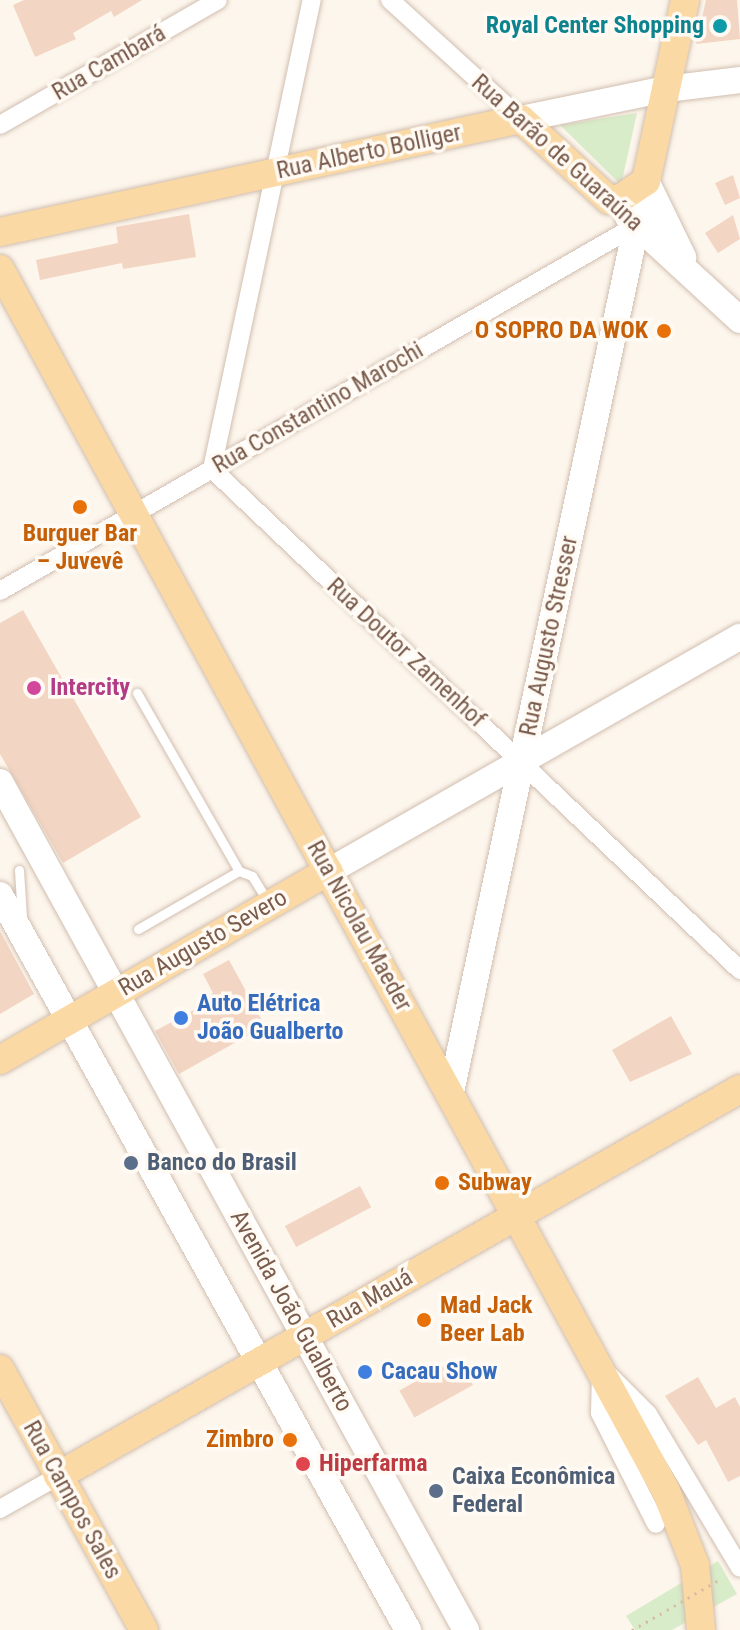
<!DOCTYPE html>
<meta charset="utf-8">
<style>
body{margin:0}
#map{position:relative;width:740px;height:1630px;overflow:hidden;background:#fdf6ec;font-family:"Roboto Condensed",sans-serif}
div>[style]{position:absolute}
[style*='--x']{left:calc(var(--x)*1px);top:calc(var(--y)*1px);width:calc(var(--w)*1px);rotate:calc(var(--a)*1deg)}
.green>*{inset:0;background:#d8ecc9}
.building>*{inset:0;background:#f3d5c3;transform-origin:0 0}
.path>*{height:3px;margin-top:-1.5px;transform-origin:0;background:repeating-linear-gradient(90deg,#d9b8a5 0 2px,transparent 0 8px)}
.roads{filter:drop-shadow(0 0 2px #d1beb0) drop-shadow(0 0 2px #d1beb0)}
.lane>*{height:9px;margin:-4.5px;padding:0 4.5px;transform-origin:4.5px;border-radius:4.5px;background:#fff}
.street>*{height:18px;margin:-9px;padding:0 9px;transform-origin:9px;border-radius:9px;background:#fff}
.secondary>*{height:26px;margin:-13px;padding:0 13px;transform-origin:13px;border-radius:13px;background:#fff}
.primary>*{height:28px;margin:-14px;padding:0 14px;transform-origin:14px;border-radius:14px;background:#fbd9a5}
.path-bridge>*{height:3px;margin-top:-1.5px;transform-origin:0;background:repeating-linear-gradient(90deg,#d9b8a5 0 2px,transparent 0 8px)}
.dots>*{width:22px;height:22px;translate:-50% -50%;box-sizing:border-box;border:4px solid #fffaf3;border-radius:50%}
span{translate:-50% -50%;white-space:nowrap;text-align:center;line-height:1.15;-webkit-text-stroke:7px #fffaf3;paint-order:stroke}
.culture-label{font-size:24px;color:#0d838f;font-weight:700}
.right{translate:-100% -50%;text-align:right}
.street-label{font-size:24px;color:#7a5c4d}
.food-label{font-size:24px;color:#c56008;font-weight:700}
.left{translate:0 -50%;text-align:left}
.hotel-label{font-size:24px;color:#b23c85;font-weight:700}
.shop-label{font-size:24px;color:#366cbe;font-weight:700}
.service-label{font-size:24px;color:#4e5e75;font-weight:700}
.health-label{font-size:24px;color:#be3a42;font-weight:700}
</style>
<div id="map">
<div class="green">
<i style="clip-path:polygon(637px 113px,621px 185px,560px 125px)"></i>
<i style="clip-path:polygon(718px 1561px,737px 1594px,672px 1630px,635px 1630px,626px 1616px)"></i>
</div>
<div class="building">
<i style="clip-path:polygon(24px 0,142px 0,114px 17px,111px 11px,73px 33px,76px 39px,35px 57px,13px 5px)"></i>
<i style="clip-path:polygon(706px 0,737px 0,740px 39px,696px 44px)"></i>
<i style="clip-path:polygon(733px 175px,740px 198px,725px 205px,715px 183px)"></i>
<i style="clip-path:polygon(189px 214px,196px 257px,123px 269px,122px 263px,40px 280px,36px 260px,118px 243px,116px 227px)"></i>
<i style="clip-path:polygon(733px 215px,740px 239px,718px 253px,705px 233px)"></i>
<i style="clip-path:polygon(23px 610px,141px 817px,63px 863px,0 754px,0 623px)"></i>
<i style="clip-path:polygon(0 931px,34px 994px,0 1014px)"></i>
<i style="clip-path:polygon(229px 960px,265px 1026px,179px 1074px,155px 1031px,203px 1005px,200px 1000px,213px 993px,203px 974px)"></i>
<i style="clip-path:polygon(671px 1016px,692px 1054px,630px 1082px,612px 1050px)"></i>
<i style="left:360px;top:1186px;width:24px;height:85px;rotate:62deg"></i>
<i style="left:458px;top:1358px;width:31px;height:67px;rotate:61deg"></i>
<i style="clip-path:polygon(698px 1377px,716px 1408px,735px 1397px,740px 1407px,740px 1476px,728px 1482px,706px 1440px,698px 1445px,665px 1396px)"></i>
</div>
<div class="path">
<i style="--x:632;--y:1630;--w:40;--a:-29.7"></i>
</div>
<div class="roads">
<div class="lane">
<i style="--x:137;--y:693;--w:205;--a:60.2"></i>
<i style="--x:19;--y:870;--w:48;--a:86.4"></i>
<i style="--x:138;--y:929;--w:116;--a:-29.9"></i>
<i style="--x:239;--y:871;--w:14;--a:21"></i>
<i style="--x:252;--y:876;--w:31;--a:58"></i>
</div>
<div class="street">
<i style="--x:390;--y:0;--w:177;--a:42.3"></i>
<i style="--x:0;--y:125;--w:251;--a:-29.8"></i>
<i style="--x:212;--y:469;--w:728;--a:43.5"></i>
<i style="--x:212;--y:469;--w:480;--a:-78"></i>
<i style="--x:0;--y:591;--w:735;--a:-29.88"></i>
<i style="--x:601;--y:1372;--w:41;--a:91.4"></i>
<i style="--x:600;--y:1413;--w:124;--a:63.2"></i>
<i style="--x:607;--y:1373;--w:58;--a:45"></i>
<i style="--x:648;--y:1414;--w:179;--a:59.1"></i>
<i style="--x:0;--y:1509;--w:67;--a:-29.6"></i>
</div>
<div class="secondary">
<i style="--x:521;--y:119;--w:148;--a:-11.7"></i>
<i style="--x:666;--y:89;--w:75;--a:-6.9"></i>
<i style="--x:646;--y:181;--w:85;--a:64"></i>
<i style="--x:628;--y:217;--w:152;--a:42.6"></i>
<i style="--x:0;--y:782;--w:968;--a:61.21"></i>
<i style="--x:329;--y:871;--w:473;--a:-29.7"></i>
<i style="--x:0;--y:895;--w:841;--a:60.97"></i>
<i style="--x:451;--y:1092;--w:932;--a:-77.92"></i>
</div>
<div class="primary">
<i style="--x:0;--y:232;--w:533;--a:-12.24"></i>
<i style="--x:521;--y:119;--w:120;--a:42.6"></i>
<i style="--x:609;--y:200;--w:12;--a:-9"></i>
<i style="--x:621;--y:198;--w:30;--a:-34"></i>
<i style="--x:646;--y:181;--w:185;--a:-77.8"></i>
<i style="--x:0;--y:269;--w:1392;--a:61.41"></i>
<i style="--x:666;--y:1491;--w:79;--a:68.6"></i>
<i style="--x:695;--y:1565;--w:65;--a:84.7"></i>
<i style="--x:0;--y:1060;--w:379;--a:-29.9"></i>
<i style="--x:0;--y:1369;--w:298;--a:61.1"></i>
<i style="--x:58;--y:1476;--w:784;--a:-29.57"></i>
</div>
</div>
<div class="path-bridge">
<i style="--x:667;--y:1610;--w:58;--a:-30.1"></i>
</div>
<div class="dots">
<i style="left:720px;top:26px;background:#0f9aa8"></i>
<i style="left:664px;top:331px;background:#e8710a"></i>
<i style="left:80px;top:507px;background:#e8710a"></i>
<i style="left:34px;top:688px;background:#d1479c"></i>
<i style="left:181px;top:1018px;background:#3f7fe0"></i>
<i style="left:131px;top:1163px;background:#5c6f8a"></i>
<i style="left:442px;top:1183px;background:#e8710a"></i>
<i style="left:424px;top:1320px;background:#e8710a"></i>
<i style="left:365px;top:1372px;background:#3f7fe0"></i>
<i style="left:290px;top:1440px;background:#e8710a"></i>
<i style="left:303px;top:1464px;background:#e0444e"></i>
<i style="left:436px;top:1491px;background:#5c6f8a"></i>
</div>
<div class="culture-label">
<span class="right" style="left:704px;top:26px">Royal Center Shopping</span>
</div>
<div class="street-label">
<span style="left:109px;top:63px;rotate:-30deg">Rua Cambará</span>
<span style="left:369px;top:152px;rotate:-12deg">Rua Alberto Bolliger</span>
<span style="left:557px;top:153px;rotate:42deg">Rua Barão de Guaraúna</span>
<span style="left:318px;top:408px;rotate:-30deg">Rua Constantino Marochi</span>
<span style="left:549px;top:636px;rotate:-78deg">Rua Augusto Stresser</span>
<span style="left:406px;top:653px;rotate:43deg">Rua Doutor Zamenhof</span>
<span style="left:359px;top:926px;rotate:61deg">Rua Nicolau Maeder</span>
<span style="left:203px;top:943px;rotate:-30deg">Rua Augusto Severo</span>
<span style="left:370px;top:1299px;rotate:-30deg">Rua Mauá</span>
<span style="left:291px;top:1311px;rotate:61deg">Avenida João Gualberto</span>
<span style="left:72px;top:1500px;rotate:61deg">Rua Campos Sales</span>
</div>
<div class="food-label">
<span class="right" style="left:648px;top:331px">O SOPRO DA WOK</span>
<span style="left:80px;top:548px">Burguer Bar<br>– Juvevê</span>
<span class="left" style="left:458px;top:1183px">Subway</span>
<span class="left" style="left:440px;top:1320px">Mad Jack<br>Beer Lab</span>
<span class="right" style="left:274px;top:1440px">Zimbro</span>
</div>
<div class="hotel-label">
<span class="left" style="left:50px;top:688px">Intercity</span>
</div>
<div class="shop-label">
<span class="left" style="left:197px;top:1018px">Auto Elétrica<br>João Gualberto</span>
<span class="left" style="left:381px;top:1372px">Cacau Show</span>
</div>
<div class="service-label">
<span class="left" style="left:147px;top:1163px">Banco do Brasil</span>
<span class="left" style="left:452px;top:1491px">Caixa Econômica<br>Federal</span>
</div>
<div class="health-label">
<span class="left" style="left:319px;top:1464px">Hiperfarma</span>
</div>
</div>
